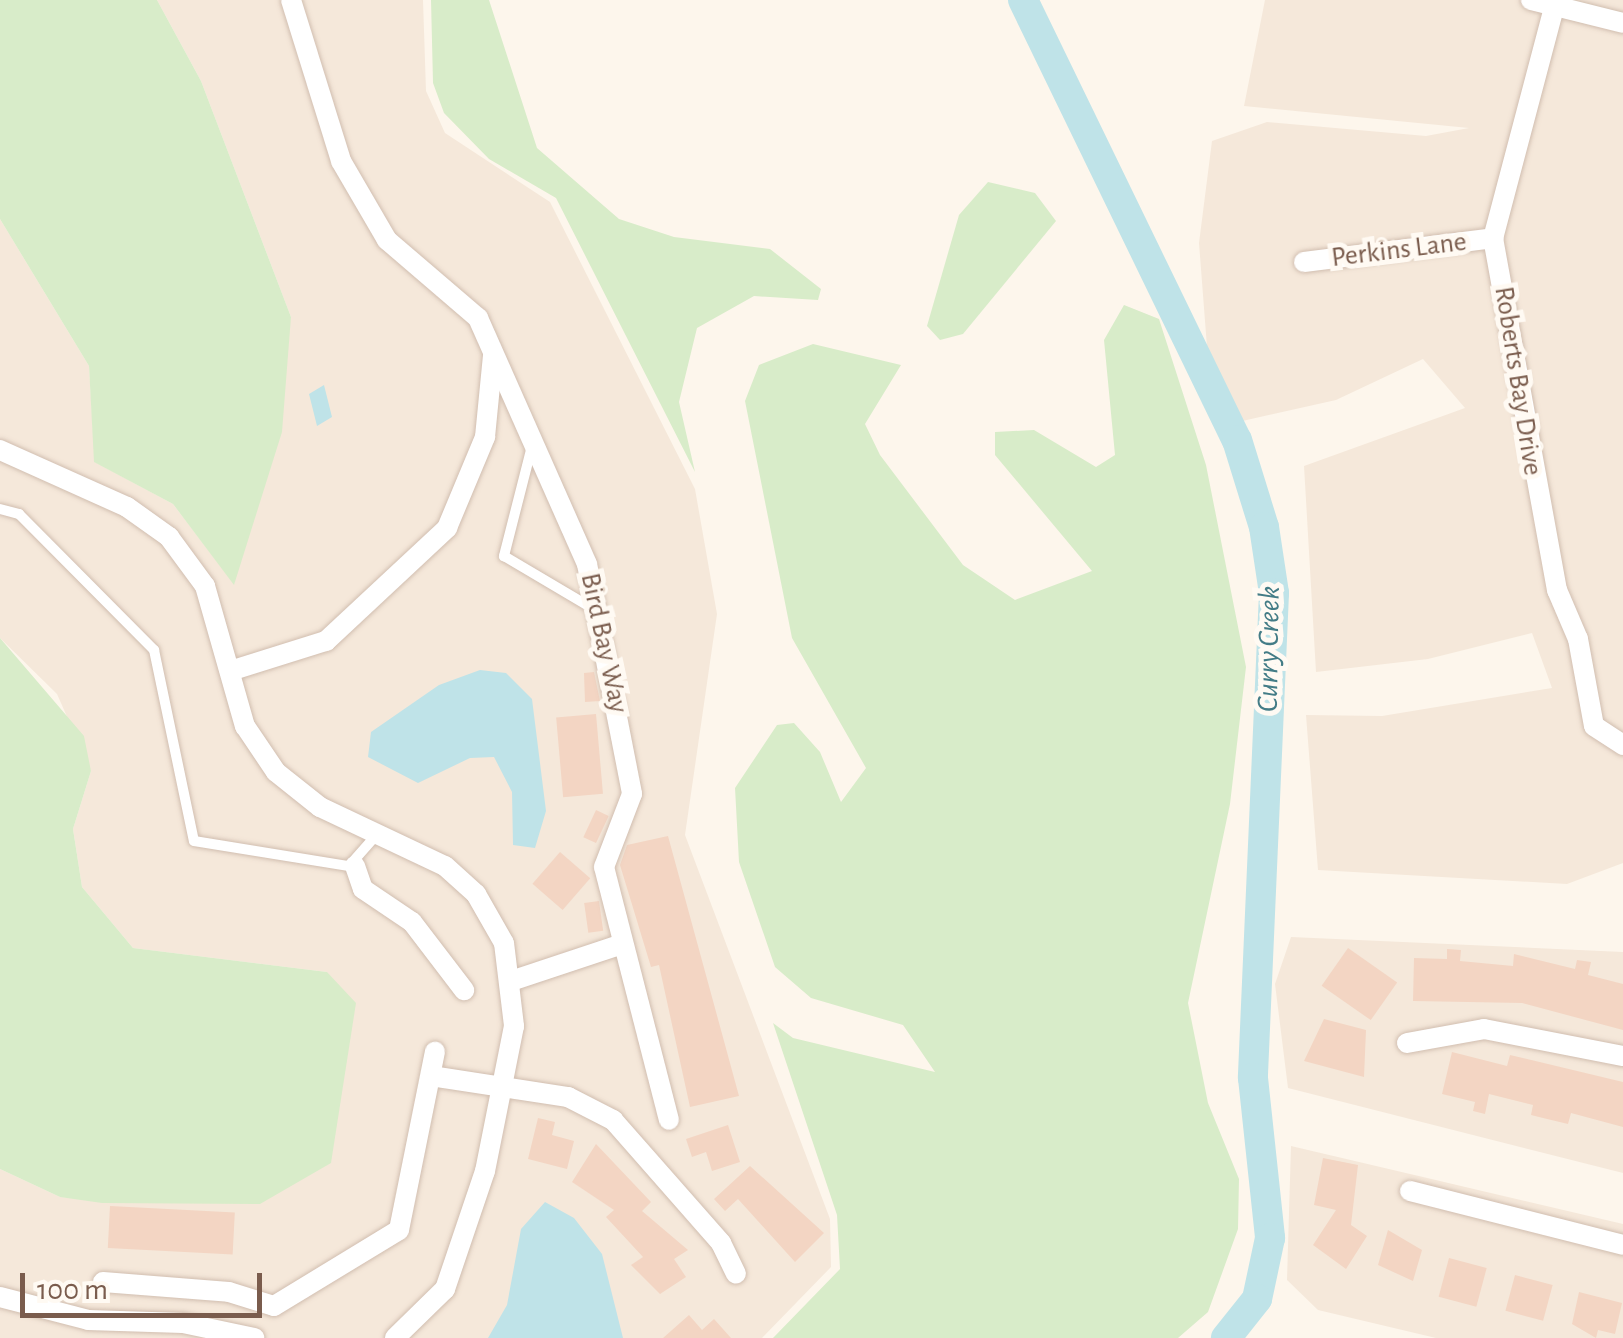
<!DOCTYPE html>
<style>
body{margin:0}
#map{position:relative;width:1623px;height:1338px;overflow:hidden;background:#fdf6ec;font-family:"Alegreya Sans",sans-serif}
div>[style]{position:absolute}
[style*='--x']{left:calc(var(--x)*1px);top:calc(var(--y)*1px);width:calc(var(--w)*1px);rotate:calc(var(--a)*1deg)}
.residential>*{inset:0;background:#f5e8da}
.green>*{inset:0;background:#d8ecc9}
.water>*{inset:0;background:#bfe3e8}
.river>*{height:30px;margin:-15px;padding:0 15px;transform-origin:15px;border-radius:15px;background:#bfe3e8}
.building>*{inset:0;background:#f3d5c3;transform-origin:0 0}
.roads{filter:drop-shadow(0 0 2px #d1beb0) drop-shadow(0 0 2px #d1beb0)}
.lane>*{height:10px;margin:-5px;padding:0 5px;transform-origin:5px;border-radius:5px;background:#fff}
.street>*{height:20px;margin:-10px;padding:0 10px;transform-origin:10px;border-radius:10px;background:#fff}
span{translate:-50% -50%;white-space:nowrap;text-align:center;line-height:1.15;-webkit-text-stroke:10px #fffaf3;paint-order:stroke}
.street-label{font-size:28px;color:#7a5c4d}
.water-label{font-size:30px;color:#437c86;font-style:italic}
.scale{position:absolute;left:20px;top:1273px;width:242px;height:45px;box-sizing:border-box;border:5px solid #7a5c4d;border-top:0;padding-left:12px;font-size:30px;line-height:35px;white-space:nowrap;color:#7a5c4d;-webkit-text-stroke:8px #fffaf3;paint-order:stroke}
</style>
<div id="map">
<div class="residential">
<i style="clip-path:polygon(157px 0,423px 0,426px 91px,445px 133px,550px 202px,695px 489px,717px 614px,685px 835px,830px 1219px,831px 1267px,762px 1338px,0 1338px,0 1169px,60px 1197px,170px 1202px,327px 972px,133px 948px,82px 887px,73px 829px,91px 771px,57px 694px,0 638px,0 219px,89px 366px,95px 462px,173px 504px,234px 584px,291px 317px,201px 81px)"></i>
<i style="clip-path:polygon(1265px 0,1623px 0,1623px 863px,1567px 884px,1318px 870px,1306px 715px,1382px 716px,1552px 688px,1532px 633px,1428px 659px,1316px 672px,1304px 466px,1465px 408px,1423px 359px,1336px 400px,1238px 422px,1207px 347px,1199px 243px,1212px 141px,1267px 122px,1426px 136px,1469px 128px,1244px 106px)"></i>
<i style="clip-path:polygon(1291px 937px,1623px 952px,1623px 1173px,1288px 1088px,1275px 984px)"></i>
<i style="clip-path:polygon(1291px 1146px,1623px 1224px,1623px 1338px,1436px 1338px,1318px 1310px,1287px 1280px)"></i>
</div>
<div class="green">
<i style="clip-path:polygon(0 0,157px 0,201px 81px,291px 317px,282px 432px,234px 585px,173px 504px,94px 462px,89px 366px,0 219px)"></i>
<i style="clip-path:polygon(431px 0,489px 0,537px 148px,619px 219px,674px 237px,770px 249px,821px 289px,818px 300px,754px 296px,697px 328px,679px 402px,695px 472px,556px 198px,489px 159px,444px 113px,433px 83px)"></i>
<i style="clip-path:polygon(988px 182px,1035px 193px,1056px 221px,963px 334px,940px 340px,927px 326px,959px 215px)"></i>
<i style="clip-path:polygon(1124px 305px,1159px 319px,1206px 465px,1246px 667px,1230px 804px,1188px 1003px,1208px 1103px,1239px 1179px,1238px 1229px,1208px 1312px,1178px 1338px,773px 1338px,840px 1269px,837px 1215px,773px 1023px,793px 1038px,935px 1072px,903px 1025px,811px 998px,775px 967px,739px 862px,735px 788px,777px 725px,794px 723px,820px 752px,841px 802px,866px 768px,792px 638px,745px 401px,759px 365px,813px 344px,901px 365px,865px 424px,880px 455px,963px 565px,1015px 600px,1092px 571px,995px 455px,995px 432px,1034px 430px,1096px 467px,1115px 455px,1104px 340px)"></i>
<i style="clip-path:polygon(0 638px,84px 736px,91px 771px,73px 829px,82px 887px,133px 948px,327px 972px,356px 1003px,331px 1163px,260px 1204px,102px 1203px,60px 1197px,0 1169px)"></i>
</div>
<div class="water">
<i style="clip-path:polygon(324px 385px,332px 417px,317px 426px,309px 394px)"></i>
<i style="clip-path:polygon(480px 670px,506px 673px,532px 699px,546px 811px,535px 848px,513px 845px,512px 792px,494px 757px,470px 758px,418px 783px,368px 757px,371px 732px,439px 685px)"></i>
<i style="clip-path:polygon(545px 1202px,574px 1218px,602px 1254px,623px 1338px,488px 1338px,507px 1305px,521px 1229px)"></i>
</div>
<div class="river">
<i style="--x:1023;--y:0;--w:489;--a:64.1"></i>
<i style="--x:1237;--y:440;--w:91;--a:72.8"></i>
<i style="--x:1264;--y:527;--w:67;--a:81.4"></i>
<i style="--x:1274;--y:593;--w:485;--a:92.5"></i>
<i style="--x:1253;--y:1078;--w:161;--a:83.9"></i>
<i style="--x:1270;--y:1238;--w:62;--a:102"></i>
<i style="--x:1257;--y:1299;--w:50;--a:128.5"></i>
</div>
<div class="building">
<i style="clip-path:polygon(594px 672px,600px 701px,585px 702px,584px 673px)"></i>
<i style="left:596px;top:714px;width:80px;height:40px;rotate:85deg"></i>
<i style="left:596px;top:810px;width:14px;height:30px;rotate:25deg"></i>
<i style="clip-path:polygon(668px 836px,739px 1096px,690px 1107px,659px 965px,651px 967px,620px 865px,627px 845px)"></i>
<i style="left:560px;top:852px;width:40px;height:42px;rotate:41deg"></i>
<i style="left:599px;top:901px;width:30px;height:15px;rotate:82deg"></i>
<i style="left:1348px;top:948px;width:60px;height:46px;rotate:35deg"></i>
<i style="clip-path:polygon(1447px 949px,1461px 950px,1460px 961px,1513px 966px,1514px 954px,1575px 969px,1577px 960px,1591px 962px,1588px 975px,1623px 984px,1623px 1030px,1522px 1003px,1413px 1001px,1414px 958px,1447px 959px)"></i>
<i style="clip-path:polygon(1324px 1019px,1366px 1030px,1364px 1077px,1304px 1061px)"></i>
<i style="clip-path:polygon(1452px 1052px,1507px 1066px,1510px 1055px,1623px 1082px,1623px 1127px,1571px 1113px,1568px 1124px,1543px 1118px,1531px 1115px,1533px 1105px,1489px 1094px,1485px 1114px,1473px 1111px,1475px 1102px,1442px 1094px)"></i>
<i style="clip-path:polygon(538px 1118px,555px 1122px,552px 1135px,574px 1141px,567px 1169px,528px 1159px)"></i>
<i style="clip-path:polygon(728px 1125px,740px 1162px,712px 1171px,706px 1152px,692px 1157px,686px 1139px)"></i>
<i style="clip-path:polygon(596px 1144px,651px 1202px,642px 1211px,688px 1250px,674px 1259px,686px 1277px,660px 1294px,631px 1265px,643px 1257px,606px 1217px,614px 1210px,572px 1182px)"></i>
<i style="clip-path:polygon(1323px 1158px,1358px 1165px,1351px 1225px,1367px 1236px,1346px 1269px,1313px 1245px,1336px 1210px,1314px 1205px)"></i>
<i style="clip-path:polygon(750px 1166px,824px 1233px,795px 1262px,738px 1199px,725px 1211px,714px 1199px)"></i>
<i style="left:110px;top:1206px;width:125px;height:42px;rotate:3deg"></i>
<i style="clip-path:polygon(1388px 1230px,1422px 1250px,1413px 1281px,1378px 1265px)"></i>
<i style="left:1449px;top:1258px;width:39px;height:40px;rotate:15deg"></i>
<i style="left:1515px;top:1275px;width:39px;height:37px;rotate:15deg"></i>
<i style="clip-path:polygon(1579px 1292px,1622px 1303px,1615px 1334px,1598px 1330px,1596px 1338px,1572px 1324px)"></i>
<i style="clip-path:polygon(689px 1315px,702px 1330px,714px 1319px,731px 1338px,663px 1338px)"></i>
</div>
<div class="roads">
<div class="lane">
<i style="--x:532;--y:446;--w:114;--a:104.3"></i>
<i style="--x:504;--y:556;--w:108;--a:30.6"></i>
<i style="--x:0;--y:509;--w:20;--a:15"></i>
<i style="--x:19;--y:514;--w:192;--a:45.2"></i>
<i style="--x:154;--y:650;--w:195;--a:78.2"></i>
<i style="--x:194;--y:841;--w:157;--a:9.2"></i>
<i style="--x:349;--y:866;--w:45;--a:-48.6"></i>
</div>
<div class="street">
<i style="--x:291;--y:0;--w:169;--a:72.7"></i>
<i style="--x:341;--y:161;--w:91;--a:59.8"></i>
<i style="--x:387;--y:240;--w:120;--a:40.6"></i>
<i style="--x:478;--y:318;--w:269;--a:66.1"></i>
<i style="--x:587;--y:564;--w:234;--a:78.9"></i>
<i style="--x:632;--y:794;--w:78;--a:111"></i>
<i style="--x:604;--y:867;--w:261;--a:75.6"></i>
<i style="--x:1531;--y:0;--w:95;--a:14"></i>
<i style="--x:1556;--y:0;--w:246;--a:104.8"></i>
<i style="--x:1493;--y:238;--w:358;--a:79.7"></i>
<i style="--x:1557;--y:590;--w:53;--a:66.8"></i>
<i style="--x:1578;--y:639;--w:88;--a:79.6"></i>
<i style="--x:1594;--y:726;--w:35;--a:33"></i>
<i style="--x:1304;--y:262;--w:191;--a:-7.2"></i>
<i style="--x:0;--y:450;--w:139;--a:24.2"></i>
<i style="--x:127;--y:507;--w:52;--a:35.5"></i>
<i style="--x:169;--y:537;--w:61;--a:53.7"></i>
<i style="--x:205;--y:586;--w:146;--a:74.1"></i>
<i style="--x:245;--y:726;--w:55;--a:56"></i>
<i style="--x:276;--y:772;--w:56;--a:38.5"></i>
<i style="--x:320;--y:807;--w:138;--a:25.3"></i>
<i style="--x:445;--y:866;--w:42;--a:42.1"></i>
<i style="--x:476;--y:894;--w:56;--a:60.3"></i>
<i style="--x:504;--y:943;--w:84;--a:83.1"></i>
<i style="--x:514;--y:1026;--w:148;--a:101.3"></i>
<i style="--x:485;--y:1171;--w:125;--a:108.7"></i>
<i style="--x:445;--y:1289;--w:70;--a:135.6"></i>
<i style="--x:230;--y:671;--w:101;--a:-17.4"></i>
<i style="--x:326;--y:641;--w:166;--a:-43"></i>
<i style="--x:447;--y:528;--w:99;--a:-67.3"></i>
<i style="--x:485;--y:437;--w:82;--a:-84.4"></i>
<i style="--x:355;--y:866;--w:24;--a:71"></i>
<i style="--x:363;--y:889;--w:59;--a:34"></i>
<i style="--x:412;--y:922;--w:86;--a:52.6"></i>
<i style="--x:514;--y:980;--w:111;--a:-18.4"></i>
<i style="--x:1407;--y:1043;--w:78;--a:-10.3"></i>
<i style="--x:1484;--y:1029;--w:142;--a:11"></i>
<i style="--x:431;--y:1076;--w:139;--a:8.7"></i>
<i style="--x:568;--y:1097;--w:51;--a:27.1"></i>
<i style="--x:613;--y:1120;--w:164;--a:48.7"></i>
<i style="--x:721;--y:1243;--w:34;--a:64"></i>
<i style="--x:1410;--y:1191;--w:220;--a:14.2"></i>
<i style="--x:103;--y:1282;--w:126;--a:4.5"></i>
<i style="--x:229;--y:1292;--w:47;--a:17.3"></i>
<i style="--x:274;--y:1306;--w:146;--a:-31.3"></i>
<i style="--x:399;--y:1230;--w:182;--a:-78.6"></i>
<i style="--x:0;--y:1297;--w:91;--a:14.6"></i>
<i style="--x:88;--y:1320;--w:95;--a:1.8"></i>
<i style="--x:183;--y:1323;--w:73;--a:11.9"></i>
</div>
</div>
<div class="street-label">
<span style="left:1399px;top:250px;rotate:-7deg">Perkins Lane</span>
<span style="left:1518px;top:381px;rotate:81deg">Roberts Bay Drive</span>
<span style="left:604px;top:643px;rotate:78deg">Bird Bay Way</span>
</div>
<div class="water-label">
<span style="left:1269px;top:649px;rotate:-89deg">Curry Creek</span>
</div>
<div class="scale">100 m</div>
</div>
